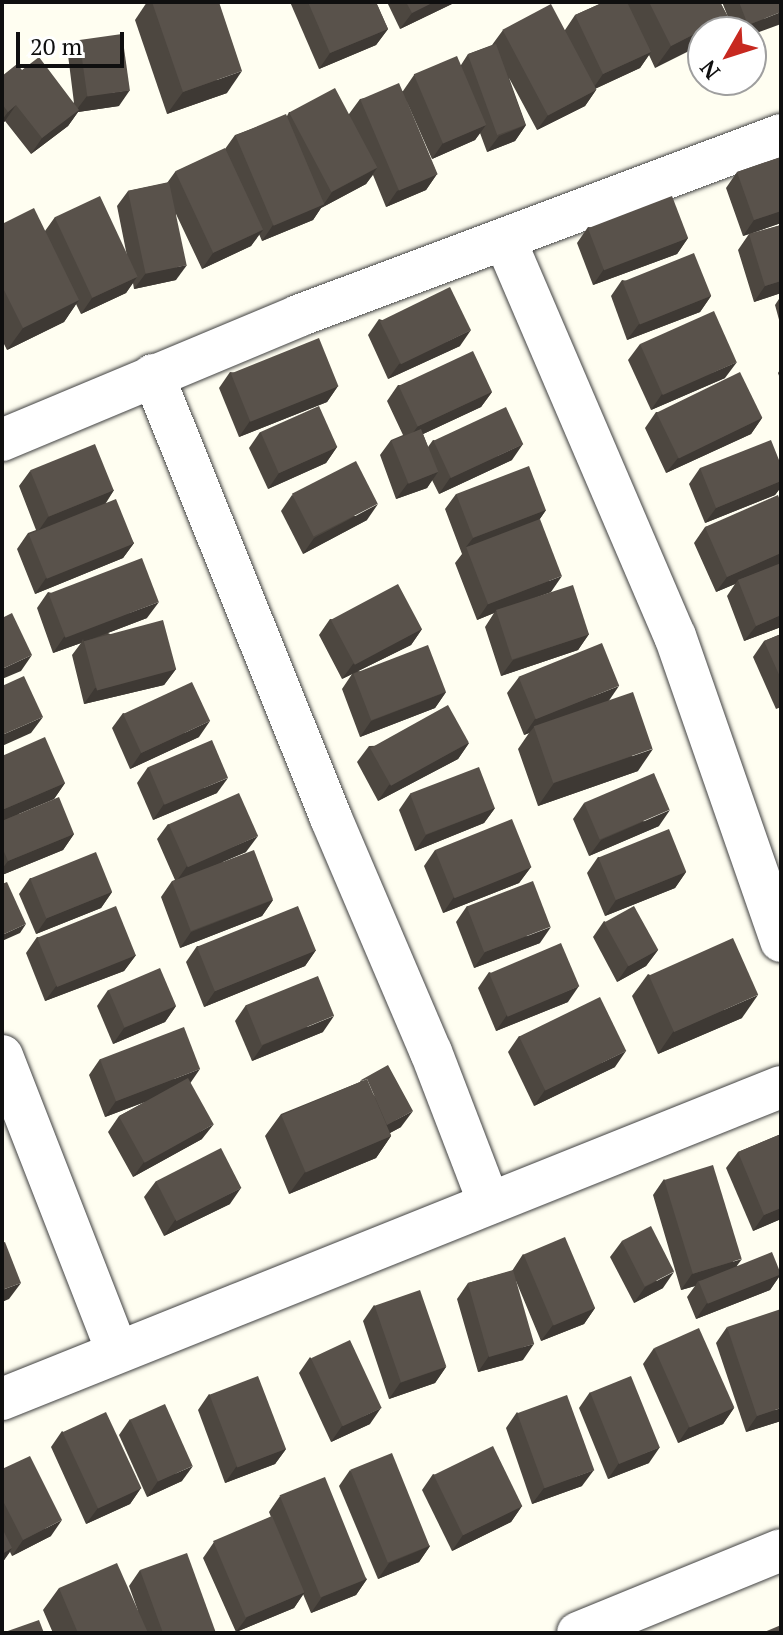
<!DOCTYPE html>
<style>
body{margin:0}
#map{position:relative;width:783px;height:1635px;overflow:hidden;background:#fffef1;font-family:"PT Serif",serif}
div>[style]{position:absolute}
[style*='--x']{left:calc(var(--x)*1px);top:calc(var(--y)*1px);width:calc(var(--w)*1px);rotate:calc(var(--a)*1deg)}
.roads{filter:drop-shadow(0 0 2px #424242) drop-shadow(0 0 2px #424242)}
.minor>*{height:42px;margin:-21px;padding:0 21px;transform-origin:21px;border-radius:21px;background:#fff}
.wall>*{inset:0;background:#4d4740}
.shaded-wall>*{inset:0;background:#3e3934}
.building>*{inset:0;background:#59524b;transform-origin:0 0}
span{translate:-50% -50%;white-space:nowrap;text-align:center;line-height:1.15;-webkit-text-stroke:8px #fff;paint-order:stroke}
.frame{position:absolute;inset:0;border:4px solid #0f0f0f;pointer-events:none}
.north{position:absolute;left:687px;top:16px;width:80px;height:80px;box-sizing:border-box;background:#fff;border:2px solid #9f9f9f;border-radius:50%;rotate:231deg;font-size:22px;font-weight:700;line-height:32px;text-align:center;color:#0f0f0f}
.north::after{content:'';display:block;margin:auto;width:28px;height:36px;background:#c72920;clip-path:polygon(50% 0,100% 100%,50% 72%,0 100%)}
.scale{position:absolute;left:16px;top:32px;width:108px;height:36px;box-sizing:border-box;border:4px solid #0f0f0f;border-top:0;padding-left:10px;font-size:24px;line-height:28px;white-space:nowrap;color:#0f0f0f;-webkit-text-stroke:6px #fff;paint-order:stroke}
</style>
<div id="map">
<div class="roads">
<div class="minor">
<i style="--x:505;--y:240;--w:431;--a:66.8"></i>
<i style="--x:675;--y:636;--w:323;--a:70.8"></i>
<i style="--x:153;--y:375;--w:477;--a:68.1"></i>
<i style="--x:331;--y:818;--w:254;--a:66.9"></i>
<i style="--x:431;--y:1052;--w:162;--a:69"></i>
<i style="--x:2;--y:440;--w:321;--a:-22.7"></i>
<i style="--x:298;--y:316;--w:516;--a:-20.54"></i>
<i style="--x:2;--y:1056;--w:317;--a:68.7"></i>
<i style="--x:2;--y:1399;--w:839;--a:-21.83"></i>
<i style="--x:578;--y:1633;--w:219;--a:-22.2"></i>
</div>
</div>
<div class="wall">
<i style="clip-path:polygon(147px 2px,152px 2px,227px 93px,167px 114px,135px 20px)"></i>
<i style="clip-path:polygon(290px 2px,376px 2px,388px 29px,376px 45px,319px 69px)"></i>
<i style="clip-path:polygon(387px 2px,456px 2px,400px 29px)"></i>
<i style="clip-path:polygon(604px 2px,720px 2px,728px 17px,722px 2px,781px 2px,751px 32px,734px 32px,728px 17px,655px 68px,649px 55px,640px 68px,595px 89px,596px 90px,585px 106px,537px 130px,509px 78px,526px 125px,515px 141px,487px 152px,480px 133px,475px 140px,432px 159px,406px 100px,437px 174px,426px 190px,386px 207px,373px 175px,366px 184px,321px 208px,313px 220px,262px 241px,259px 234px,251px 246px,202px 269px,176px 214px,176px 280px,134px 289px,133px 283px,126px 293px,81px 314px,76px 304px,64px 322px,7px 350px,2px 340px,2px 224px,45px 231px,55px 217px,127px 256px,117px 206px,128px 191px,167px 183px,175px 172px,225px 149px,235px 135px,287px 116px,289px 112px,349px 114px,360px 99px,403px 91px,414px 75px,461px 65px,468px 54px,492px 45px,503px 30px,565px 30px,575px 15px)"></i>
<i style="clip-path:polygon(79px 40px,119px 106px,78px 112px,68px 126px,31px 154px,5px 121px,2px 124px,2px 76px,22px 70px,74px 103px,68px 55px)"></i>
<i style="clip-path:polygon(781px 157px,781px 223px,750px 234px,781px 225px,781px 293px,754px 302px,738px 250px,749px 234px,743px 236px,726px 188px,737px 172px)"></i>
<i style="clip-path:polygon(588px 227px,688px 238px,677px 254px,593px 285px,577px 243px)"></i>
<i style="clip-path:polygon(622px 280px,711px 296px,700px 312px,627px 340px,611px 296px)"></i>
<i style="clip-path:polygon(781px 296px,781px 327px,775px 305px)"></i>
<i style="clip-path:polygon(379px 319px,460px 346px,388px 379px,368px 335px)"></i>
<i style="clip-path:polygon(640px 344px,725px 378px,651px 410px,628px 360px)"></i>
<i style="clip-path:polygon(781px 368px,781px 381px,778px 373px)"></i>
<i style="clip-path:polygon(230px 372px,338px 386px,327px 402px,239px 437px,219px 388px)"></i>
<i style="clip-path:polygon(398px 385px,492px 392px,481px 407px,423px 434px,428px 447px,433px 440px,512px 460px,439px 494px,432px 480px,427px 488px,396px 499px,380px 455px,391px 440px,403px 435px,387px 401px)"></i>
<i style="clip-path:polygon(656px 412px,762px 418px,751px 434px,666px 473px,645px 428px)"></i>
<i style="clip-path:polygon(260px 432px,337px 447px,326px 463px,268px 489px,249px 448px)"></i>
<i style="clip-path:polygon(781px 465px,781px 487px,775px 495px,705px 523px,689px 484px,700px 468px)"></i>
<i style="clip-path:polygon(30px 471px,114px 490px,106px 503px,134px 543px,123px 558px,35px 594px,17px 549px,28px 533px,36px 530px,19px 486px)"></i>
<i style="clip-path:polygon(456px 494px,546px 510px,539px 520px,551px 592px,535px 598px,589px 634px,578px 650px,501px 676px,485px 627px,494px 613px,477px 620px,455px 563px,462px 554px,445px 509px)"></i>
<i style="clip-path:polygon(292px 495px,367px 520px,303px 554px,281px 511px)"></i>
<i style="clip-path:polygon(781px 503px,781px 627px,744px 641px,727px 596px,735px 584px,716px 592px,694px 543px,705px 527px)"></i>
<i style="clip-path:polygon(48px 592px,147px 618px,108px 633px,176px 669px,164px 685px,84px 704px,72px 655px,81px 643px,53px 653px,37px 608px)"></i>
<i style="clip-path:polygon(330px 619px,422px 629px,411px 645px,358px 671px,446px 692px,435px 708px,360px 737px,342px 689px,352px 674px,342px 679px,319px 635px)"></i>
<i style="clip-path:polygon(781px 634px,781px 707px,776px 709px,753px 657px,764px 641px)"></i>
<i style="clip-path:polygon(519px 677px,609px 701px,638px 771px,538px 806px,518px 749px,529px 733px,524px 735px,507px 693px)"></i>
<i style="clip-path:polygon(123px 713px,199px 737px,130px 769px,112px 728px)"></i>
<i style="clip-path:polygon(469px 743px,458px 759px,378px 801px,357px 762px,369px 746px)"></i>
<i style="clip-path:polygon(2px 756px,65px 783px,54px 799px,18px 814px,74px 834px,63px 850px,2px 875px)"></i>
<i style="clip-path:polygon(148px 767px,217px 793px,153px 820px,137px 783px)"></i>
<i style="clip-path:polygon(410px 794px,495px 808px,484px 823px,415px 851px,399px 810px)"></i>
<i style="clip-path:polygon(584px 803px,659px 826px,589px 856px,573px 819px)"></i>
<i style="clip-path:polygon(168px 824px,246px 852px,222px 862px,273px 900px,262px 916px,180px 948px,161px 897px,172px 881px,175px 880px,157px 839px)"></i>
<i style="clip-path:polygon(435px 850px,531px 867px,519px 883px,443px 913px,424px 866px)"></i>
<i style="clip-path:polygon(598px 857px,686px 872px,675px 888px,605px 916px,587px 873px)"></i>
<i style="clip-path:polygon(30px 878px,112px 892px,101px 908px,36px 934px,19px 894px)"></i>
<i style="clip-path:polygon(467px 906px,540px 943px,474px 968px,456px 922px)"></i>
<i style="clip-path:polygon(604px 921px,658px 950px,646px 966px,617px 982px,593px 937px)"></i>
<i style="clip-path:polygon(37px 937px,136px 955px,124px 971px,45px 1001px,26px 953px)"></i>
<i style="clip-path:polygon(197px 946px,316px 950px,305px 966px,204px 1007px,186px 962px)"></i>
<i style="clip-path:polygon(489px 972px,568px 1002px,496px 1031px,478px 988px)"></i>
<i style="clip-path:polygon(648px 974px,742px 1018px,658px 1054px,632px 996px)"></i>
<i style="clip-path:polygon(108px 990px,176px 1006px,165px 1022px,113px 1044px,97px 1006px)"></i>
<i style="clip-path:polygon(246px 1005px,323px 1032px,252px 1061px,235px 1021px)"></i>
<i style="clip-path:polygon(519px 1036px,615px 1067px,534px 1106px,508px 1052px)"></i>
<i style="clip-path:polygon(100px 1059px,190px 1083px,202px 1139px,133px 1177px,108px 1132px,119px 1116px,145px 1102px,105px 1117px,89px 1075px)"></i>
<i style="clip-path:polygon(361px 1080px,401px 1127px,390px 1133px,391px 1136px,376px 1158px,289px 1194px,265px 1136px,281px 1114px,360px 1082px)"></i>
<i style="clip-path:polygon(781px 1134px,781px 1219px,753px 1231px,726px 1168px,738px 1152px)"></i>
<i style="clip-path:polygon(664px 1179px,737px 1266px,781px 1274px,770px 1290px,696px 1319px,687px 1297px,695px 1286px,681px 1290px,653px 1195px)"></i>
<i style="clip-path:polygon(156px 1181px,230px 1204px,164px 1236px,144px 1197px)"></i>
<i style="clip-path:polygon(622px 1241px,663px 1288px,634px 1303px,610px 1257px)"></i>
<i style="clip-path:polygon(523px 1254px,595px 1308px,584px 1324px,541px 1341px,516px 1281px,523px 1360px,478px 1372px,457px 1299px,468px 1283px,512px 1271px)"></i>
<i style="clip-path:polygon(374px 1305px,446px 1367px,435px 1383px,389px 1399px,363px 1321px)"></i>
<i style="clip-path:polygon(727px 1327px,781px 1421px,746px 1432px,716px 1343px)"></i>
<i style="clip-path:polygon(654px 1348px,734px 1408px,723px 1424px,678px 1443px,643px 1364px)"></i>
<i style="clip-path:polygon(310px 1357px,370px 1424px,331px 1442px,299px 1373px)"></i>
<i style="clip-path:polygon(590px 1392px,649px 1463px,608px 1479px,579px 1408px)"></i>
<i style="clip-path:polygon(209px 1394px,286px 1449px,275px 1464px,225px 1483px,198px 1410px)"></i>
<i style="clip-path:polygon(517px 1412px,582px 1486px,532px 1504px,506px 1428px)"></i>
<i style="clip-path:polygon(130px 1419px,182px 1481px,147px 1497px,119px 1435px)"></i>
<i style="clip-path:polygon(62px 1431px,141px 1488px,130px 1504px,86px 1524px,51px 1447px)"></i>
<i style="clip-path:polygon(2px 1469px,51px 1536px,12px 1556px,10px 1552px,2px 1563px)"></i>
<i style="clip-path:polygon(350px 1470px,430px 1546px,419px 1562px,378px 1579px,339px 1486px)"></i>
<i style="clip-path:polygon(433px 1474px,522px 1506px,511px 1522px,452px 1551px,422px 1490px)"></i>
<i style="clip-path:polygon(280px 1496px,367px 1579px,356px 1595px,311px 1613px,303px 1594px,294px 1608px,236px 1632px,203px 1558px,214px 1542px,271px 1517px,269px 1512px)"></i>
<i style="clip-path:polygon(140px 1570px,216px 1633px,53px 1633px,43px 1610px,59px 1588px,138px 1611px,129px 1586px)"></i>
</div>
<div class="shaded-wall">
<i style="clip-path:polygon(434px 2px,456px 2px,400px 29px,412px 13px)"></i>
<i style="clip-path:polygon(781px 12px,781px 24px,751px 35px,751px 32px,743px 32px,748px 25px)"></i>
<i style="clip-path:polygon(728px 17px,717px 32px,703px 32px,703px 44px,655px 68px,671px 46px)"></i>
<i style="clip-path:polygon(388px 29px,376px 45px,319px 69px,330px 53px)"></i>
<i style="clip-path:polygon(651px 52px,640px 68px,592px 90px,603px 74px)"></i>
<i style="clip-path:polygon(242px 71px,227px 93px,167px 114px,183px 92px)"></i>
<i style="clip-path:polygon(130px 90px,119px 106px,78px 112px,68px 126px,31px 154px,42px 138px,75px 112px,87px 96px)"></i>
<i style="clip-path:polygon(596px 90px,585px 106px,537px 130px,548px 115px)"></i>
<i style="clip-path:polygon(16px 105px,5px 121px,2px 124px,2px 120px,8px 112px)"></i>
<i style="clip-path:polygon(486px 125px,475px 140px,432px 159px,443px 143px)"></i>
<i style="clip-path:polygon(526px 125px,515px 141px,487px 152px,499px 136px)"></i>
<i style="clip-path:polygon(377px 168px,366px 184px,321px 208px,313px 220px,262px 241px,273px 225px,324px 204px,332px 192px)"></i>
<i style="clip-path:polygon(437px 174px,426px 190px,386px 207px,397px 191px)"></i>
<i style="clip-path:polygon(781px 211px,781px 223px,743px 236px,754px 220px)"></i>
<i style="clip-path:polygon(263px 230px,251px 246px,202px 269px,213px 253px)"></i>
<i style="clip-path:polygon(688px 238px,677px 254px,593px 285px,604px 269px)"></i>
<i style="clip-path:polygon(187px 265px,176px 280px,134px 289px,146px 273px)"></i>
<i style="clip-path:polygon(137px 277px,126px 293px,81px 314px,92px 298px)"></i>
<i style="clip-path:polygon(781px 281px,781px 293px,754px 302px,765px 286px)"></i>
<i style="clip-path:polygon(711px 296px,700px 312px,627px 340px,639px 324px)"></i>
<i style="clip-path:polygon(79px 300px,64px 322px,7px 350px,23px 328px)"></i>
<i style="clip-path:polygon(471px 330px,460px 346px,388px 379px,399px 364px)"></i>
<i style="clip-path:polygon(737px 362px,725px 378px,651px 410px,662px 394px)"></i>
<i style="clip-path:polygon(338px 386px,327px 402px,239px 437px,250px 421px)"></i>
<i style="clip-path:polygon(492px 392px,481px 407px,406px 442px,418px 426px)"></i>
<i style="clip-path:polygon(762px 418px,751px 434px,666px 473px,678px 458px)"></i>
<i style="clip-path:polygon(523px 444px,512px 460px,439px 494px,450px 478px)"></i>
<i style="clip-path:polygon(337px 447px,326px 463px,268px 489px,279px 473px)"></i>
<i style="clip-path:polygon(438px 472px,427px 488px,396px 499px,408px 483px)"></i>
<i style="clip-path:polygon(781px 481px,781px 487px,775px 495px,705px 523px,716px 508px)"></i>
<i style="clip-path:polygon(114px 490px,103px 506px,37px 533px,48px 517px)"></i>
<i style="clip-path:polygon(378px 504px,367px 520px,303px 554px,314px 538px)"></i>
<i style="clip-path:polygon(546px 510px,535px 526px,466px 547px,473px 538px)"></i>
<i style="clip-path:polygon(134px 543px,123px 558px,35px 594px,46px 578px)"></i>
<i style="clip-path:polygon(781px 553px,781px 564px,738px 580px,735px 584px,716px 592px,727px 577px)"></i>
<i style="clip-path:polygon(562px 576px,551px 592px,496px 612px,496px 611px,494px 613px,477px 620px,488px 604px)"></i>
<i style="clip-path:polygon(159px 602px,147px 618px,84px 642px,83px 639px,81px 643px,53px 653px,64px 637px)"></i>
<i style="clip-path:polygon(781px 615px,781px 627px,744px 641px,756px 626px)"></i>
<i style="clip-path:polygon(422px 629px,411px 645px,342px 679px,353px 664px)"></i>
<i style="clip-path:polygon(589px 634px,578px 650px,501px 676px,513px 660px)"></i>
<i style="clip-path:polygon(32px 655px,21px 671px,2px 679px,2px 669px)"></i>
<i style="clip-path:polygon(176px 669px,164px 685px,84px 704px,95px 688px)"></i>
<i style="clip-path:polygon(619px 686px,608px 702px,534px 727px,529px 733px,524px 735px,535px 719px)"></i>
<i style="clip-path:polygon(446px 692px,435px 708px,360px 737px,371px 721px)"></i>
<i style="clip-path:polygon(43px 717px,31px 733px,2px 746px,2px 735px)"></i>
<i style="clip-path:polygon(210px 721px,199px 737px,130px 769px,141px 753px)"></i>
<i style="clip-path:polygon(469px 743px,458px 759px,378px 801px,389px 785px)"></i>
<i style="clip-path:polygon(653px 749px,638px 771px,538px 806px,554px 783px)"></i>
<i style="clip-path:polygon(228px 778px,217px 793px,153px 820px,164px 804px)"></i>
<i style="clip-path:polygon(65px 783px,54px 799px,2px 821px,2px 810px)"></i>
<i style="clip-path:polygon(495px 808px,484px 823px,415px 851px,426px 835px)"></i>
<i style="clip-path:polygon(670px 810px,659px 826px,589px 856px,601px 840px)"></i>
<i style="clip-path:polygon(74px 834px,63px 850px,2px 875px,2px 869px,8px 861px)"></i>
<i style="clip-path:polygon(258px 836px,246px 852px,176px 882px,187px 866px)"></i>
<i style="clip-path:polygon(531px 867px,519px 883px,443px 913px,454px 897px)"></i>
<i style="clip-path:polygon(686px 872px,675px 888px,605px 916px,616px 900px)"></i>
<i style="clip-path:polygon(112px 892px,101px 908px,36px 934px,47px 918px)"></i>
<i style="clip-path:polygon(273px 900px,262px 916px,180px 948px,191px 932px)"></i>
<i style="clip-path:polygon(26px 924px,20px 933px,2px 941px,2px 935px)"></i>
<i style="clip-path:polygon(551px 927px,540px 943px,474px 968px,485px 952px)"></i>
<i style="clip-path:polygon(316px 950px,305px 966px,204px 1007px,215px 991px)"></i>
<i style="clip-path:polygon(658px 950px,646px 966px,617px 982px,628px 966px)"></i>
<i style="clip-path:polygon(136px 955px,124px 971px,45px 1001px,57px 985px)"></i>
<i style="clip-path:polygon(579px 986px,568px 1002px,496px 1031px,507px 1015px)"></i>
<i style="clip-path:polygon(758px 995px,742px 1018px,658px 1054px,673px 1032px)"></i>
<i style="clip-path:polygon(176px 1006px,165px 1022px,113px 1044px,124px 1028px)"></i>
<i style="clip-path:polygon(334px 1016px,323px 1032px,252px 1061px,263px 1045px)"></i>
<i style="clip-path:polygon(626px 1051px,615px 1067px,534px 1106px,545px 1090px)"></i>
<i style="clip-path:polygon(200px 1069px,189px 1085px,105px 1117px,116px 1101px)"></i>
<i style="clip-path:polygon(413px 1111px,401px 1127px,375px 1141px,386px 1125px)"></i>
<i style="clip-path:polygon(214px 1124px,202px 1139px,133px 1177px,144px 1162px)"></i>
<i style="clip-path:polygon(391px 1136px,376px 1158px,289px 1194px,305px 1172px)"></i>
<i style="clip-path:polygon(241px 1188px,230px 1204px,164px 1236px,175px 1220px)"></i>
<i style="clip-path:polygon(781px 1208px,781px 1219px,753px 1231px,764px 1215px)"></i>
<i style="clip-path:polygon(742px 1259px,730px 1275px,698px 1281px,695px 1286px,681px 1290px,692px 1274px)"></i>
<i style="clip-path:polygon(674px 1272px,663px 1288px,634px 1303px,645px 1287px)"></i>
<i style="clip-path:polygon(781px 1274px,770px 1290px,696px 1319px,707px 1303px)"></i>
<i style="clip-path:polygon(21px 1283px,9px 1299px,2px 1302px,2px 1290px)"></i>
<i style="clip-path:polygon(595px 1308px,584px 1324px,541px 1341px,553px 1325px)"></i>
<i style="clip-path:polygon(534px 1344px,523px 1360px,478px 1372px,489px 1356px)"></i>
<i style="clip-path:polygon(446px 1367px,435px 1383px,389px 1399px,400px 1383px)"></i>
<i style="clip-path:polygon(381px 1408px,370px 1424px,331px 1442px,342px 1426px)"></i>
<i style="clip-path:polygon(734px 1408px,723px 1424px,678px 1443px,689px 1427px)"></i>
<i style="clip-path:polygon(781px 1408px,781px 1421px,746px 1432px,757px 1416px)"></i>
<i style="clip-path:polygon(660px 1447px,649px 1463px,608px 1479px,619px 1463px)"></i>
<i style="clip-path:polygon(286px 1449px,275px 1464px,225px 1483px,236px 1467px)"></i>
<i style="clip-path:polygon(193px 1466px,182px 1481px,147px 1497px,158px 1481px)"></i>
<i style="clip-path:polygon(594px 1470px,582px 1486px,532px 1504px,544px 1488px)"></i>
<i style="clip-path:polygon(141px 1488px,130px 1504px,86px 1524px,98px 1508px)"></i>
<i style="clip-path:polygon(522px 1506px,511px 1522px,452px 1551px,463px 1535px)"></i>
<i style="clip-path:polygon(62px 1520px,51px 1536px,12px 1556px,23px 1540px)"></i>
<i style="clip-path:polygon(430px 1546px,419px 1562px,378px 1579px,389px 1563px)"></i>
<i style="clip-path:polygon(12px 1548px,2px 1563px,2px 1554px)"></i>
<i style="clip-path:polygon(367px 1579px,356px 1595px,311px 1613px,322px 1597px)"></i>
<i style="clip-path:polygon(305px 1592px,294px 1608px,236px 1632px,247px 1617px)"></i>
</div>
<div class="building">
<i style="clip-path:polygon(152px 2px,219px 2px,242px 71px,183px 92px)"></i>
<i style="clip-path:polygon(308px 2px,376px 2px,388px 29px,330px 53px)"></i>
<i style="clip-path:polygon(406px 2px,434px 2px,412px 13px)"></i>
<i style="clip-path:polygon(604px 2px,627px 2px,651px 52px,603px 74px,575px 15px)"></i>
<i style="clip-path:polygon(649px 2px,720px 2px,728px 17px,671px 46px)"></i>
<i style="clip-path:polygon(739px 2px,781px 2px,781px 12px,748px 25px)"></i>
<i style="left:551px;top:4px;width:97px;height:55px;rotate:62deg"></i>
<i style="left:122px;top:34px;width:57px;height:43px;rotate:82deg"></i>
<i style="left:496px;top:44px;width:86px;height:30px;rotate:70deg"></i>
<i style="left:457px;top:56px;width:75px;height:47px;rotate:67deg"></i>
<i style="clip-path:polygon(39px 57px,79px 110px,42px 138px,16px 105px,8px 112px,2px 104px,2px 76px,17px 64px,22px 70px)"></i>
<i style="left:399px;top:83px;width:99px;height:42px;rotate:67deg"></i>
<i style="left:335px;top:88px;width:90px;height:52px;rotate:62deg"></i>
<i style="left:286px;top:114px;width:98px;height:55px;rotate:67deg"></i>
<i style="left:225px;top:148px;width:90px;height:55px;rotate:65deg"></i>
<i style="clip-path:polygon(781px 157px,781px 211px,754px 220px,737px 172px)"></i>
<i style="left:169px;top:182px;width:85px;height:42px;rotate:78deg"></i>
<i style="left:100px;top:196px;width:89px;height:50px;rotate:65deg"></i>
<i style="left:672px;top:196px;width:45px;height:90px;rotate:69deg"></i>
<i style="clip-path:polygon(34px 208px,79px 300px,23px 328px,2px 286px,2px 224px)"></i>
<i style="clip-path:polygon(781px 225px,781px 281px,765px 286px,749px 234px)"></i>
<i style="left:694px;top:253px;width:46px;height:77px;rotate:68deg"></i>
<i style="left:450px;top:287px;width:48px;height:78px;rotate:64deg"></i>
<i style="left:714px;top:311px;width:56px;height:81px;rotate:66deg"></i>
<i style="left:319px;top:338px;width:52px;height:95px;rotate:68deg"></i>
<i style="left:473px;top:351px;width:45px;height:82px;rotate:65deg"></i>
<i style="left:740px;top:372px;width:51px;height:93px;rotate:64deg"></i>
<i style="left:319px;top:406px;width:45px;height:64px;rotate:66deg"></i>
<i style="left:506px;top:407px;width:41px;height:80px;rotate:65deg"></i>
<i style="left:421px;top:429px;width:46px;height:32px;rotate:68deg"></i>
<i style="clip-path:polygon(771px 440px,781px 465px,781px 481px,716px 508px,700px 468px)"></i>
<i style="left:95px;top:444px;width:50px;height:70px;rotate:68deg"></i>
<i style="left:356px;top:461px;width:48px;height:72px;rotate:63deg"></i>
<i style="left:529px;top:466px;width:47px;height:78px;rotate:69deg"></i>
<i style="clip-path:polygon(778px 495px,781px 503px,781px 553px,727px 577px,705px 527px)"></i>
<i style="left:116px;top:499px;width:48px;height:94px;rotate:68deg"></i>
<i style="left:540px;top:519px;width:61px;height:79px;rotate:69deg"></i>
<i style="left:142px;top:558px;width:47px;height:100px;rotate:69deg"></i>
<i style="clip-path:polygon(781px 563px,781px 615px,756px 626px,738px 580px)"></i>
<i style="left:398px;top:584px;width:51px;height:76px;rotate:62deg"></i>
<i style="left:573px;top:585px;width:52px;height:81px;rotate:72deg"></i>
<i style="clip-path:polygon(12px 613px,32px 655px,2px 669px,2px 618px)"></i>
<i style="left:163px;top:620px;width:51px;height:82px;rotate:75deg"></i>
<i style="clip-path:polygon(781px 634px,781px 679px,764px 641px)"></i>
<i style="left:602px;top:643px;width:46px;height:90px;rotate:68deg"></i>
<i style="left:428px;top:645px;width:50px;height:80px;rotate:69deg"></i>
<i style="clip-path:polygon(24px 676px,43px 717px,2px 735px,2px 686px)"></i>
<i style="left:192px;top:682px;width:43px;height:76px;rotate:65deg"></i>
<i style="left:633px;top:692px;width:60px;height:105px;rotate:71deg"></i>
<i style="left:448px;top:705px;width:43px;height:89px;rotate:61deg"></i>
<i style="clip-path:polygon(45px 737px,65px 783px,2px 810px,2px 756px)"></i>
<i style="left:212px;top:740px;width:41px;height:69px;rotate:67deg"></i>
<i style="left:479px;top:767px;width:44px;height:74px;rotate:69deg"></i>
<i style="left:654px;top:773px;width:40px;height:76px;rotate:67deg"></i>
<i style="left:239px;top:793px;width:47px;height:77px;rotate:66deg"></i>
<i style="clip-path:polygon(59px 797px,74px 834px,8px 861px,2px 847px,2px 821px)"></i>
<i style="left:512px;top:819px;width:52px;height:83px;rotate:68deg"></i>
<i style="left:669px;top:829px;width:46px;height:76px;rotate:68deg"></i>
<i style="left:254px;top:850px;width:53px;height:88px;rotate:69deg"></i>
<i style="left:96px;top:852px;width:43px;height:71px;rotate:68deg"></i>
<i style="left:533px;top:881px;width:49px;height:71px;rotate:69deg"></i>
<i style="clip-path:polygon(7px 882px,26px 924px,2px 935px,2px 884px)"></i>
<i style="left:116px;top:906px;width:53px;height:85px;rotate:68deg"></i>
<i style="left:298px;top:906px;width:48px;height:109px;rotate:68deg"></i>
<i style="left:634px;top:906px;width:50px;height:34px;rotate:61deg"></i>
<i style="left:733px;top:938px;width:62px;height:92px;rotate:66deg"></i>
<i style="left:561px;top:943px;width:47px;height:78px;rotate:67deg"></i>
<i style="left:160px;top:968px;width:41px;height:56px;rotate:67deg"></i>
<i style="left:318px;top:976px;width:43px;height:78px;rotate:68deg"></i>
<i style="left:600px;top:997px;width:60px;height:90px;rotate:64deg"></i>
<i style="left:184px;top:1027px;width:45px;height:90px;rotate:69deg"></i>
<i style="clip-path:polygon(388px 1065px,413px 1111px,387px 1125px,367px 1079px,362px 1081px,361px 1080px)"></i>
<i style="left:188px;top:1078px;width:53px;height:79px;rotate:61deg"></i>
<i style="left:367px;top:1079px;width:62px;height:93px;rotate:67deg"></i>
<i style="clip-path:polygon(781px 1134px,781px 1208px,764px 1215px,738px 1152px)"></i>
<i style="left:221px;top:1148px;width:45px;height:73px;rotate:63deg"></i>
<i style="left:713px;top:1165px;width:98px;height:51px;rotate:73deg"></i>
<i style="left:651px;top:1226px;width:51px;height:33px;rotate:63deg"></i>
<i style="left:565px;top:1237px;width:77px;height:45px;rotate:67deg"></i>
<i style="clip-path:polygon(5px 1242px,21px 1283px,2px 1290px,2px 1243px)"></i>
<i style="left:772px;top:1252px;width:24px;height:79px;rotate:68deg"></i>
<i style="left:513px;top:1270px;width:77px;height:47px;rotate:74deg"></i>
<i style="left:420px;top:1290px;width:81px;height:48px;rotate:71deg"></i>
<i style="clip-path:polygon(781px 1309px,781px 1408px,757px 1416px,727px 1327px)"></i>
<i style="left:699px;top:1328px;width:87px;height:49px;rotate:66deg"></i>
<i style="left:350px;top:1340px;width:75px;height:43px;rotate:65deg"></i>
<i style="left:258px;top:1376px;width:78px;height:52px;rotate:69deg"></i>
<i style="left:631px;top:1376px;width:77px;height:44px;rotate:68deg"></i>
<i style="left:567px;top:1395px;width:80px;height:53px;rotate:70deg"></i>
<i style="left:165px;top:1404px;width:68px;height:38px;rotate:66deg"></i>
<i style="left:106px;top:1412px;width:84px;height:48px;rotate:65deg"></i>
<i style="left:493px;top:1446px;width:67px;height:66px;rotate:64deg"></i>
<i style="left:392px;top:1453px;width:100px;height:45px;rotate:68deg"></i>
<i style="clip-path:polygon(30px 1456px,62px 1520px,23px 1540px,2px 1499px,2px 1469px)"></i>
<i style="left:325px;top:1477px;width:110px;height:49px;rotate:68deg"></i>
<i style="left:272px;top:1516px;width:83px;height:64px;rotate:67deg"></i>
<i style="clip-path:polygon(2px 1528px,12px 1548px,2px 1554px)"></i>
<i style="clip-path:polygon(187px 1553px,216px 1633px,163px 1633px,140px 1570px)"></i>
<i style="clip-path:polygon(117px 1563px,148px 1633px,78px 1633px,59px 1588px)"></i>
<i style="clip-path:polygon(39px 1620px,44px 1633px,2px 1633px)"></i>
<i style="clip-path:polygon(781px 1625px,781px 1633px,762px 1633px)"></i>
</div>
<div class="frame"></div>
<div class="north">N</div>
<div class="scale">20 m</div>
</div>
